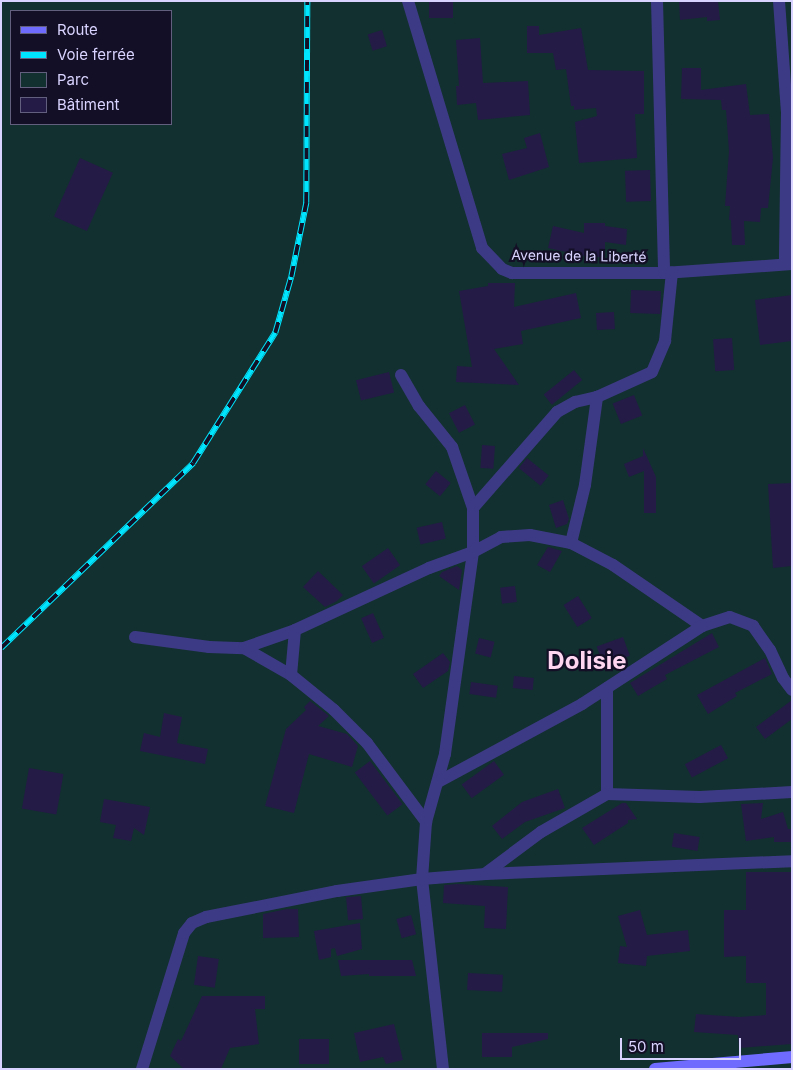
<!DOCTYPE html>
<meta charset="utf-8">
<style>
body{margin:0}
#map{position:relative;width:793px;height:1070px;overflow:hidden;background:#130f26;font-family:Inter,sans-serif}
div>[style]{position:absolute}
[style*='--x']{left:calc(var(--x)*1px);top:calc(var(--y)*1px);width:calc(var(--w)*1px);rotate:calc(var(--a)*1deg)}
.green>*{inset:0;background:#12302f}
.building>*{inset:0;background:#241b47;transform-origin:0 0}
.minor>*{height:12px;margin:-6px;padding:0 6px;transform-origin:6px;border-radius:6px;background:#3d3a85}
.secondary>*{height:12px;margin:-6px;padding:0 6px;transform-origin:6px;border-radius:6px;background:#6f6bff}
.rail>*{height:5.5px;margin-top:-2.75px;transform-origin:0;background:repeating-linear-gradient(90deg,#130f26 0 11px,#00e5ff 0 22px);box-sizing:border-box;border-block:1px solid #00e5ff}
span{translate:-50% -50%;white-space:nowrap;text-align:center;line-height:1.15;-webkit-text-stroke:4.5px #130f26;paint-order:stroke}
.street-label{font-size:14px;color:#d9d4ff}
.town-label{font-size:24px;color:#ffd6f0;font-weight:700}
.frame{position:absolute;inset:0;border:2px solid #d9d4ff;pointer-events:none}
.legend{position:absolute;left:10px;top:10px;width:162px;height:115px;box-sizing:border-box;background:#130f26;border:1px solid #625e7d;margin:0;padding:6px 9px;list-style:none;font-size:15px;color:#d9d4ff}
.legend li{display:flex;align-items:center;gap:10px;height:25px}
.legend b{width:25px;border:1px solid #625e7d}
.scale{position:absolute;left:620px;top:1038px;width:121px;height:22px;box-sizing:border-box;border:2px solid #d9d4ff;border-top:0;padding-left:6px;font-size:15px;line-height:18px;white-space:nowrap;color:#d9d4ff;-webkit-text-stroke:4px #130f26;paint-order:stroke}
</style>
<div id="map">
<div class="green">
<i style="clip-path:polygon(evenodd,1px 1px,792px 1px,792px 1069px,1px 1069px,1px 1px,11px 11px,171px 11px,171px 124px,11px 124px,11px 11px)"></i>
</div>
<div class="building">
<i style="left:429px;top:1px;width:24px;height:17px"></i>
<i style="clip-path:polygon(679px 1px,718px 1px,720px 20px,707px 21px,707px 17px,680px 20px)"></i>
<i style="clip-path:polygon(527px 26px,539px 26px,539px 35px,581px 28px,588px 70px,644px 71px,644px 114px,635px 114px,637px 158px,579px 163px,575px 122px,597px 116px,596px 108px,574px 110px,574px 106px,571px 106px,566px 69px,556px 70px,553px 53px,527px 53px)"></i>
<i style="left:382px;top:30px;width:17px;height:15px;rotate:73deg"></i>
<i style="clip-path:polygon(480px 38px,483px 83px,528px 81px,530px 115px,478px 120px,476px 103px,457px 105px,456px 86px,459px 86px,456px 40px)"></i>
<i style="clip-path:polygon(682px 68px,701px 68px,701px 90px,746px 84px,750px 115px,769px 114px,773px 158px,768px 208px,761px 208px,760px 222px,744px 221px,745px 245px,732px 245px,731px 220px,729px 220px,730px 206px,725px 206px,729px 151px,726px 110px,722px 110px,721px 100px,681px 99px)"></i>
<i style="clip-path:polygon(540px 133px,549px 167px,509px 180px,502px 154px,527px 148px,524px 138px)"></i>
<i style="left:80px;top:158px;width:36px;height:64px;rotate:24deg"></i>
<i style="left:650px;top:170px;width:31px;height:25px;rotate:88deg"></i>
<i style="clip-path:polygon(584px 223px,605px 223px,605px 226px,627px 229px,626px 245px,605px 242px,605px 257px,589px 257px,548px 248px,553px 226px,584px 233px)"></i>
<i style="clip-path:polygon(488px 283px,515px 283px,514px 307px,576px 293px,581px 318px,521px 331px,523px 344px,494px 349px,519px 385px,456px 382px,457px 366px,472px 367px,459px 291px,488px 286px)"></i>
<i style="left:661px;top:291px;width:23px;height:30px;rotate:92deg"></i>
<i style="clip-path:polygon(792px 295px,792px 341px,760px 345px,755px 300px)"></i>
<i style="left:614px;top:312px;width:17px;height:18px;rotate:87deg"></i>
<i style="left:732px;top:338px;width:32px;height:19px;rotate:86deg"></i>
<i style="left:574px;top:370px;width:13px;height:39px;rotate:51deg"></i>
<i style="left:389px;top:372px;width:21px;height:34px;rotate:76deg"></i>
<i style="left:634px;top:395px;width:22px;height:23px;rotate:68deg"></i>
<i style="left:465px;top:405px;width:22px;height:18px;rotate:63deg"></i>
<i style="left:482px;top:445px;width:13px;height:23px;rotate:4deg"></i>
<i style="clip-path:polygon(643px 448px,656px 477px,656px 513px,644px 513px,644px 471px,629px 477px,624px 464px,643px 456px)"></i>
<i style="left:527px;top:458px;width:28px;height:13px;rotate:39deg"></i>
<i style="left:436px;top:471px;width:19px;height:17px;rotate:39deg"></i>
<i style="clip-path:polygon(792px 483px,792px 566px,773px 568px,768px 484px)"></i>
<i style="clip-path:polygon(563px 500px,569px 519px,567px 524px,556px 528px,549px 505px)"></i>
<i style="left:442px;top:522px;width:17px;height:26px;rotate:77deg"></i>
<i style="clip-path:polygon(548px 547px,562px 551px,550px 572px,537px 565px)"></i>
<i style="left:388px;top:548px;width:21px;height:32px;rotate:55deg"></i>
<i style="clip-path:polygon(457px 566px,462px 570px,459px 590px,439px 576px,442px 572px)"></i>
<i style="clip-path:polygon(318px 571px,343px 595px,337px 601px,325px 607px,303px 587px)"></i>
<i style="left:515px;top:586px;width:16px;height:15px;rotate:83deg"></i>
<i style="left:578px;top:596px;width:26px;height:17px;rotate:58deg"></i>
<i style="left:373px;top:613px;width:27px;height:13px;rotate:66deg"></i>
<i style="clip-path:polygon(712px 633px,719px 647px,665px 675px,667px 679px,638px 696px,630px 683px)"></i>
<i style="left:623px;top:637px;width:20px;height:28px;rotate:70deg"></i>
<i style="left:479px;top:638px;width:16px;height:16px;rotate:14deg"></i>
<i style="clip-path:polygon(443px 653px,450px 662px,448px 671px,423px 688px,413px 674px)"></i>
<i style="clip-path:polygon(765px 658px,772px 674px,735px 693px,737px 696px,708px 714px,697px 695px)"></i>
<i style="left:514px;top:676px;width:20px;height:12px;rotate:6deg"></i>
<i style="left:471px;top:682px;width:27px;height:12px;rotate:8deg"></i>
<i style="clip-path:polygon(792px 700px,792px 719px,765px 739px,756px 727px)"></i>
<i style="clip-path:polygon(310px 701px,329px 716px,318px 726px,347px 734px,358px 746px,352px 767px,309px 754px,294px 813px,265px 806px,286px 729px,306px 710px,304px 707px)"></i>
<i style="clip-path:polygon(164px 713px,182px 717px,177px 743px,208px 749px,205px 764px,140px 751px,144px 733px,160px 737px)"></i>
<i style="left:721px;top:745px;width:15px;height:41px;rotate:62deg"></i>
<i style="left:370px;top:761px;width:54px;height:19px;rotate:53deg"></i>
<i style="left:494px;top:761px;width:17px;height:40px;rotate:54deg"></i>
<i style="left:29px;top:768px;width:35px;height:41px;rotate:10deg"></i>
<i style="clip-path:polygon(558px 789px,565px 808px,525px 822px,502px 839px,492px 826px,522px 802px)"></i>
<i style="clip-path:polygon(104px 799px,150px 807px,144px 835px,134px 828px,131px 841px,113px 838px,116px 825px,100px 822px)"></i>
<i style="clip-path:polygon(622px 803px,626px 803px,637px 819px,628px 820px,628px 823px,594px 845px,582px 828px)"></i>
<i style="clip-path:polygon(763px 803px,761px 819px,783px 812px,788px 829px,791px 829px,791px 842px,774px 842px,774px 837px,746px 841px,741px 804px)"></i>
<i style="left:674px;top:833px;width:26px;height:14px;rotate:9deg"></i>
<i style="clip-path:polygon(746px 872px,792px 872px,792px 1044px,739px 1048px,738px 1035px,694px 1032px,696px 1014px,739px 1017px,766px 1015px,766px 983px,746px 983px,746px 956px,724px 957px,724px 910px,746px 910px)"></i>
<i style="clip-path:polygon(458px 884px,508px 887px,506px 929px,484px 928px,485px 906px,443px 903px,444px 885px)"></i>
<i style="left:361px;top:896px;width:23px;height:15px;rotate:85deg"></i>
<i style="clip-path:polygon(287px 909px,298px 909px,299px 937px,263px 938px,263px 914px)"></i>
<i style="clip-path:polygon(640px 910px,647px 935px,688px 930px,690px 951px,647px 956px,646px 966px,618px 963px,620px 946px,627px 947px,618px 916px)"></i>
<i style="left:411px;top:915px;width:20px;height:15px;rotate:75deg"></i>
<i style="clip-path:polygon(360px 923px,362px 949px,337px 956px,335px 948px,331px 949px,331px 957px,319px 960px,314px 931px)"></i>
<i style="left:198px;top:956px;width:21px;height:29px;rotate:8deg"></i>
<i style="clip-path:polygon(338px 960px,412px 960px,416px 976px,369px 976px,369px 974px,341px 976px)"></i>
<i style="left:468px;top:973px;width:35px;height:17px;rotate:3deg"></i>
<i style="clip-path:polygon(202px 996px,265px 996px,265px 1009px,255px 1009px,259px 1044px,230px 1048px,221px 1069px,184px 1069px,170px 1056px,178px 1039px,181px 1041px)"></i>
<i style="clip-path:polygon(394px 1024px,403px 1060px,386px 1064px,383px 1057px,360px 1062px,354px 1033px)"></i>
<i style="clip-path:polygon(482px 1033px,548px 1033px,548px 1039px,512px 1047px,512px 1057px,482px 1057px)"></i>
<i style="left:299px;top:1039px;width:30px;height:25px"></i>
</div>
<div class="minor">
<i style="--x:408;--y:1;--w:258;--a:73.3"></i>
<i style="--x:482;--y:248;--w:29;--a:46"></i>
<i style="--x:502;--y:269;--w:11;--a:22"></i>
<i style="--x:512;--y:273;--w:152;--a:0"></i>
<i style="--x:664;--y:273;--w:128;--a:-4"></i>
<i style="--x:657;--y:1;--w:272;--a:88.5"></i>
<i style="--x:779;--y:1;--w:111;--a:85.9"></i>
<i style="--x:787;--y:112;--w:152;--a:90.8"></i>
<i style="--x:401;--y:375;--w:36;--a:60"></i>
<i style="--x:419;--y:406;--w:53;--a:51.2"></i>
<i style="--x:452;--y:447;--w:65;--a:71"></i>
<i style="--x:473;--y:508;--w:44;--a:90"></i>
<i style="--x:473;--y:552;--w:204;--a:97.9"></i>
<i style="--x:445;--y:754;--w:71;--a:105.6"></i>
<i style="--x:473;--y:508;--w:128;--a:-48.8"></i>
<i style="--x:557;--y:412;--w:21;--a:-29"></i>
<i style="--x:575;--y:402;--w:23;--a:-13"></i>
<i style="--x:597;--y:397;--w:60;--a:-24.4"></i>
<i style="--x:652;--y:372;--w:34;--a:-67"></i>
<i style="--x:665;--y:341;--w:69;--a:-84.2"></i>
<i style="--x:571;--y:543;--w:60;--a:-76.4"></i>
<i style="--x:585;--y:485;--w:89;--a:-82.2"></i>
<i style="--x:135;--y:637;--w:75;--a:7.7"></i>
<i style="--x:209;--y:647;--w:35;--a:2"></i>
<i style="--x:244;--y:648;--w:54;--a:29.9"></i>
<i style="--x:291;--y:675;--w:55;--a:39.1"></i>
<i style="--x:334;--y:710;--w:47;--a:45"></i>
<i style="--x:367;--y:743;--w:99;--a:53.2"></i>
<i style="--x:426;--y:822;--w:57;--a:94"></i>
<i style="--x:422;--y:879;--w:191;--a:83.7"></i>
<i style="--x:244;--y:648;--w:54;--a:-19.4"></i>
<i style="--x:295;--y:630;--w:148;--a:-24.8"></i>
<i style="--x:429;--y:568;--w:47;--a:-20"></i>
<i style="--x:473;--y:552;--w:32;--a:-28"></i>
<i style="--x:501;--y:537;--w:29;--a:-4"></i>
<i style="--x:530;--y:535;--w:42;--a:11"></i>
<i style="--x:571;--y:543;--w:47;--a:27.6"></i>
<i style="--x:613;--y:565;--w:108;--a:34.4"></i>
<i style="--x:702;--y:626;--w:29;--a:-18"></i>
<i style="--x:730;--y:617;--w:25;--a:21"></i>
<i style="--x:753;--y:626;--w:29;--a:55"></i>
<i style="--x:770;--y:650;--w:31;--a:65"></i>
<i style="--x:783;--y:678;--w:15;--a:53"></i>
<i style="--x:291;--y:675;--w:45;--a:-84.9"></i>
<i style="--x:438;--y:782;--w:164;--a:-28.4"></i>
<i style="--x:582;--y:704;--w:143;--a:-33"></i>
<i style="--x:607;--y:794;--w:106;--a:-90"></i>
<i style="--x:486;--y:873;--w:69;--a:-36.7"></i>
<i style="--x:541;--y:832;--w:76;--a:-29.9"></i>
<i style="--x:607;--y:794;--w:93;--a:1.8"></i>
<i style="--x:700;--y:797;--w:92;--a:-3.1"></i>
<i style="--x:142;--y:1069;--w:142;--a:-72.8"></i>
<i style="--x:184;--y:933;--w:13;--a:-51"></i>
<i style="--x:192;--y:923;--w:15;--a:-23"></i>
<i style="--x:206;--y:917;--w:134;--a:-11.2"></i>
<i style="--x:337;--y:891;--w:86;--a:-8"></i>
<i style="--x:422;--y:879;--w:64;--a:-4.5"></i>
<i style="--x:486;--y:874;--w:306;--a:-2.4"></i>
</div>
<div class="secondary">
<i style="--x:655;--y:1069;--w:138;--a:-5"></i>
</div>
<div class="rail">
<i style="--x:1;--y:648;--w:267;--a:-43.9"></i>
<i style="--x:193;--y:463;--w:154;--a:-57.8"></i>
<i style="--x:275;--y:333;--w:58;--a:-74.1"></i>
<i style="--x:291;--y:277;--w:76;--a:-78.5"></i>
<i style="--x:306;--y:203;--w:202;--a:-89.7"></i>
</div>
<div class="street-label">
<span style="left:579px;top:256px;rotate:1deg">Avenue de la Liberté</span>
</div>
<div class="town-label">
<span style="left:587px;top:661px">Dolisie</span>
</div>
<div class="frame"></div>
<ul class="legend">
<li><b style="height:6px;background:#6f6bff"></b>Route</li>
<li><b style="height:6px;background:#00e5ff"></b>Voie ferrée</li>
<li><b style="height:14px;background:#12302f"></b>Parc</li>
<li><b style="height:14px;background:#241b47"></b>Bâtiment</li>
</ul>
<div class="scale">50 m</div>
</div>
